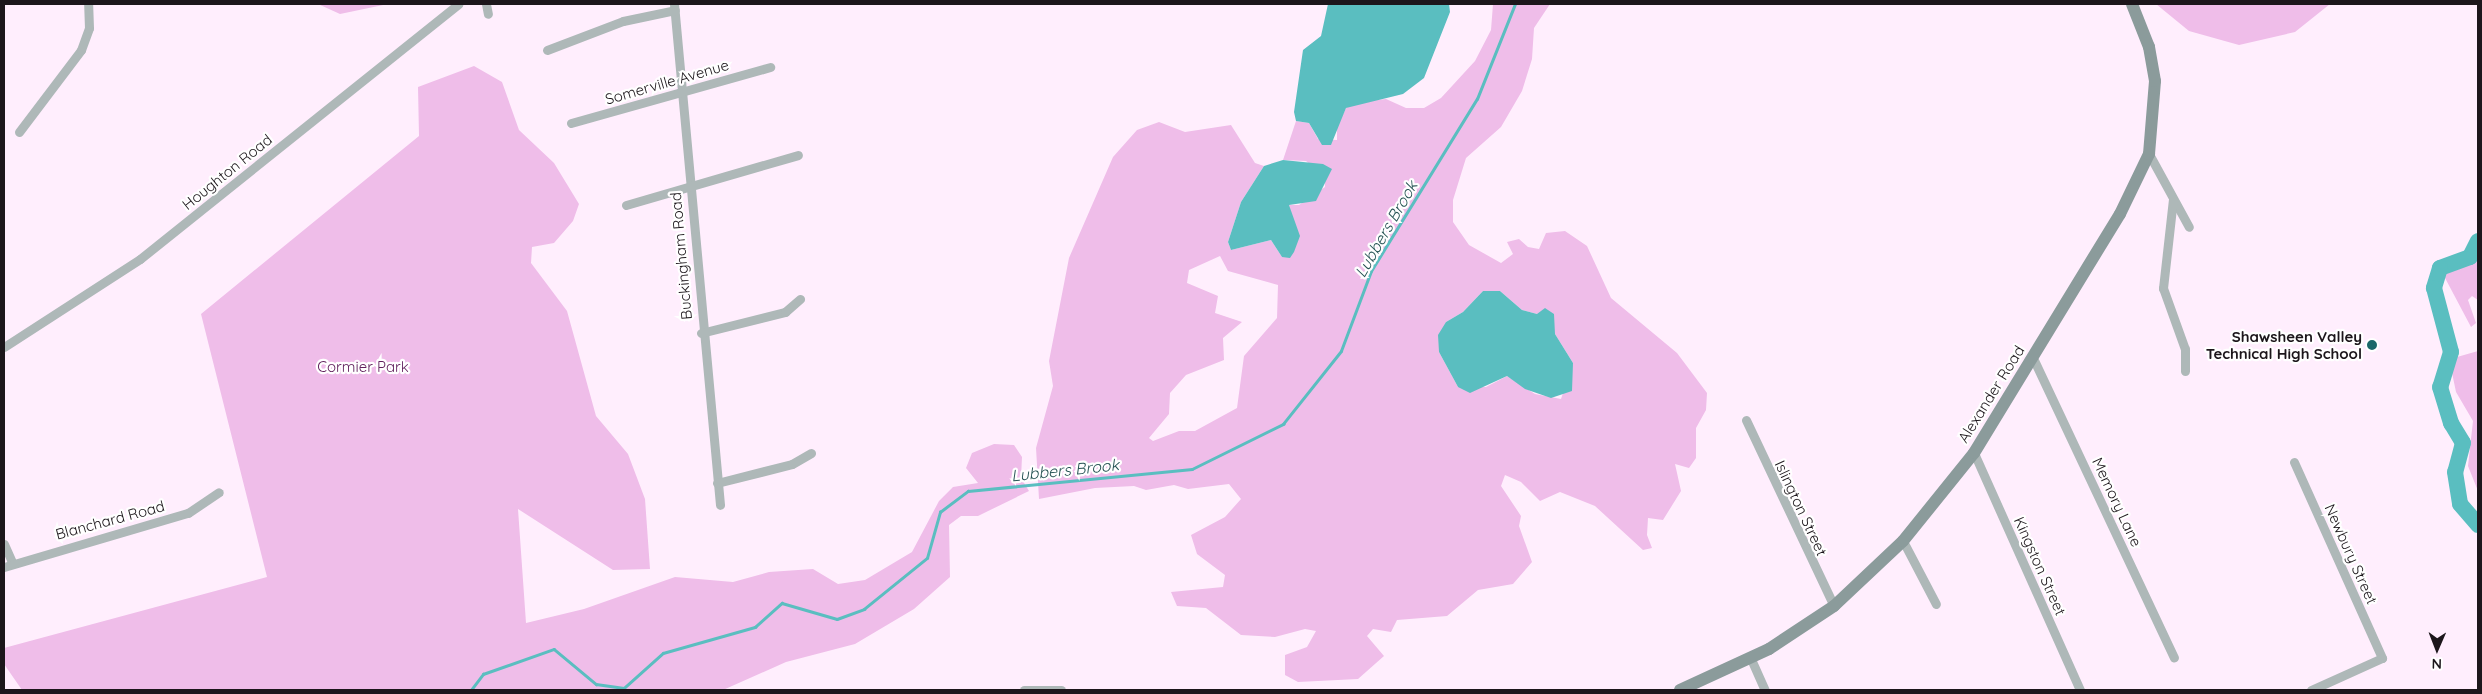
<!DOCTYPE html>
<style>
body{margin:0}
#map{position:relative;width:2482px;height:694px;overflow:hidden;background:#ffeefd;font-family:Quicksand,sans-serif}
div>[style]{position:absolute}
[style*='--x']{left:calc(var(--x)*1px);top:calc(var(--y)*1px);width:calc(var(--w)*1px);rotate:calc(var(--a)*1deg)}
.green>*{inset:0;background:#efbde9}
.water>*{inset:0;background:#5abec0}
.stream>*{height:2.5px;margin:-1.25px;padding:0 1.25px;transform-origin:1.25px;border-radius:1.25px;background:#5abec0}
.river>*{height:16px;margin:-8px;padding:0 8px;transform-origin:8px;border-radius:8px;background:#5abec0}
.street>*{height:9px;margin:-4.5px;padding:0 4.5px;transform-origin:4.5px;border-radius:4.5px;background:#aeb8b8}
.secondary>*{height:12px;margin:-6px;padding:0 6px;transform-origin:6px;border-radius:6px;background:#8b9b9b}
.dots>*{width:14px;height:14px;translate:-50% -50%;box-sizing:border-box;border:2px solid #fff;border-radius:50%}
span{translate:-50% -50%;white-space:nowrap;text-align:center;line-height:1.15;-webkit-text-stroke:4.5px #fff;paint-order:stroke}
.street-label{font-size:15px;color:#1c161b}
.poi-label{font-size:15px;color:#1c161b;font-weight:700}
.right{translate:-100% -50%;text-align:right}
.park-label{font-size:15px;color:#61205d}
.water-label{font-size:16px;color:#255253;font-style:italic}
.frame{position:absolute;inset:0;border:5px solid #1c161b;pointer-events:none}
.north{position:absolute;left:2412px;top:624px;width:50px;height:50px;-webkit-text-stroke:4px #fff;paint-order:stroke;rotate:181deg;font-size:14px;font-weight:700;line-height:20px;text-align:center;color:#1c161b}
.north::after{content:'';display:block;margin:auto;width:18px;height:22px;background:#1c161b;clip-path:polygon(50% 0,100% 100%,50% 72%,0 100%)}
</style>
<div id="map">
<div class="green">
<i style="clip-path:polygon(318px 4px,388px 4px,340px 14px)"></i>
<i style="clip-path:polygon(evenodd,1493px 4px,1550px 4px,1534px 28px,1532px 59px,1522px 91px,1501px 127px,1466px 158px,1453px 200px,1453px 222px,1469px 245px,1501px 263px,1513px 254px,1507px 242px,1519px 239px,1528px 247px,1539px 249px,1546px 233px,1565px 231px,1587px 246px,1611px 298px,1677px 353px,1707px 393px,1706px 410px,1696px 428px,1696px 458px,1689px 468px,1675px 464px,1681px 491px,1663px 520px,1648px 518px,1647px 535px,1652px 548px,1643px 550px,1595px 506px,1560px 492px,1540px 501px,1521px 482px,1505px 475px,1501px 486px,1521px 516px,1519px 526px,1532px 562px,1513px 584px,1478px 590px,1447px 616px,1397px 620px,1391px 632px,1373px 629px,1367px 636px,1384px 656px,1358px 679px,1298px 682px,1285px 675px,1285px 655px,1307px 647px,1316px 631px,1305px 629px,1275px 637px,1241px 635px,1206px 608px,1177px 606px,1171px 592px,1223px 587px,1225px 575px,1197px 554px,1191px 535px,1225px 517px,1241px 499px,1229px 484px,1188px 489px,1174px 485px,1146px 490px,1134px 486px,1095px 488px,1039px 499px,1036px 448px,1053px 386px,1049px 361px,1069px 258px,1113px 157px,1137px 130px,1159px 122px,1185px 132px,1231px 125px,1255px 163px,1264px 166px,1241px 202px,1228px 242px,1231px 250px,1271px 240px,1282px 257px,1295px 231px,1289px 205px,1299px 205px,1325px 187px,1325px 177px,1306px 161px,1283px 160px,1296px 121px,1309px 123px,1318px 139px,1337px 140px,1337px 127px,1346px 108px,1357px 102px,1386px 99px,1406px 108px,1424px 108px,1441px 98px,1475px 61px,1491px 30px,1493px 4px,1220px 256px,1228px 271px,1278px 285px,1277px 318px,1244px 356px,1237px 408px,1195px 431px,1179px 431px,1153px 441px,1149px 438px,1169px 414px,1170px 393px,1186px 375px,1224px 360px,1223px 338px,1242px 322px,1215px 313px,1218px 296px,1187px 283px,1189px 270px,1220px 256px,1493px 4px,1483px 291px,1500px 291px,1522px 310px,1537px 314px,1555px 334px,1573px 363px,1561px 399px,1535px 394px,1507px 376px,1486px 387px,1458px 387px,1439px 352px,1446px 322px,1463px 312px,1483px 291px)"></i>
<i style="clip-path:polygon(2156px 4px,2330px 4px,2295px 32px,2239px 45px,2189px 31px)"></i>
<i style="clip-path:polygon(474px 66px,502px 82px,519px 130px,554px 163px,579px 204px,573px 221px,554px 243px,532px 247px,531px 263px,567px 311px,596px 416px,628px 454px,645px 499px,650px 569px,613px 570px,518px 509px,526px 623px,584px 609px,675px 577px,733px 582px,769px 572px,813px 569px,838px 584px,865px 580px,912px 552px,939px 501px,953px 487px,978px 483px,966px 468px,972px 453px,994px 444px,1014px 445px,1022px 457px,1021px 478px,1029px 491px,978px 516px,961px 516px,949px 525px,950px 577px,914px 609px,855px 644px,786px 662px,723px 690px,22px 690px,4px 664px,4px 648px,267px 577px,201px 314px,419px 136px,418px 87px)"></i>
<i style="clip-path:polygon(2478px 261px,2478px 300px,2472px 296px,2468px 300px,2476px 323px,2471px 327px,2444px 276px,2452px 266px)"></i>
<i style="clip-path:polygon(2478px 351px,2478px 491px,2468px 466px,2473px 421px,2456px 392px,2451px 368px,2457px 357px)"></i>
</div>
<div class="water">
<i style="clip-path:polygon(1328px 4px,1449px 4px,1450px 12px,1424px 78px,1403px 94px,1346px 108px,1331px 145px,1322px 145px,1309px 123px,1296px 121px,1294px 112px,1303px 50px,1321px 36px)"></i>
<i style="clip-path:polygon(1283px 160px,1323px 164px,1332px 169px,1316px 201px,1289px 205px,1300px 236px,1294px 252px,1290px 258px,1282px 257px,1271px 240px,1231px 250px,1228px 242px,1241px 202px,1264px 166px)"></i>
<i style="clip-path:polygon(1483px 291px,1500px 291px,1522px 310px,1537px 314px,1545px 308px,1554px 314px,1555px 334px,1573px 363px,1572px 391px,1551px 398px,1525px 389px,1507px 376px,1470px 393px,1458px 387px,1439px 352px,1438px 335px,1446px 322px,1463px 312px)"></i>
</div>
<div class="stream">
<i style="--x:471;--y:690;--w:20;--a:-53"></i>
<i style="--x:483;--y:674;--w:75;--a:-19.4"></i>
<i style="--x:554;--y:649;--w:55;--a:39.8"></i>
<i style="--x:596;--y:684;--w:28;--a:8"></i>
<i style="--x:624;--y:688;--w:52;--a:-41.9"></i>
<i style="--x:663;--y:653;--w:96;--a:-15.8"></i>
<i style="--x:755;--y:627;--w:36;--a:-42"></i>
<i style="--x:782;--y:603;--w:57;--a:16.2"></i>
<i style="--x:837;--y:619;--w:29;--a:-20"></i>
<i style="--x:864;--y:609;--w:81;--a:-39"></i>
<i style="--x:927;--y:558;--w:48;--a:-74.2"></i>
<i style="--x:940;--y:512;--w:35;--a:-37"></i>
<i style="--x:968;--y:491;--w:225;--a:-5.6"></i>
<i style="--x:1192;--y:469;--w:102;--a:-26.3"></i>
<i style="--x:1283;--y:424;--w:93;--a:-51.5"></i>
<i style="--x:1341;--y:351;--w:85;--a:-69.4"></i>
<i style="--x:1371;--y:271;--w:202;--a:-58.4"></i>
<i style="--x:1477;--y:99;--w:102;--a:-68.2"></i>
</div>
<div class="river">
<i style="--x:2478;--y:241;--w:18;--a:117"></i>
<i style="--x:2470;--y:257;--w:32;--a:160"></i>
<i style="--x:2440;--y:268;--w:21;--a:107"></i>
<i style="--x:2434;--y:288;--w:66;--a:75.1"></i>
<i style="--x:2451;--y:352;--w:37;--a:107"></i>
<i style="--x:2440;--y:387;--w:38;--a:73"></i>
<i style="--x:2451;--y:423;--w:23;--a:59"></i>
<i style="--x:2463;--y:443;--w:30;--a:105"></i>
<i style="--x:2455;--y:472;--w:32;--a:81"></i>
<i style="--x:2460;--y:504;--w:28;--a:49"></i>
</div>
<div class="street">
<i style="--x:486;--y:4;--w:10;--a:79"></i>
<i style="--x:674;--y:4;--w:503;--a:84.75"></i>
<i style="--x:547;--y:50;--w:81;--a:-20.9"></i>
<i style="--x:623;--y:21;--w:53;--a:-11.9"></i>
<i style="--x:571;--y:123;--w:207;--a:-15.7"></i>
<i style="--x:19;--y:132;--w:103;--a:-52.9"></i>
<i style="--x:81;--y:50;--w:23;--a:-70"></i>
<i style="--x:89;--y:28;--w:24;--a:-92"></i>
<i style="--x:2149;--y:154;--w:83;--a:61.3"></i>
<i style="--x:2173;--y:199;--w:90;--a:96.4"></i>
<i style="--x:2163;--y:288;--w:65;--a:70.2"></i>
<i style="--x:2185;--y:349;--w:22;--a:90"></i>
<i style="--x:626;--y:205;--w:179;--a:-16.2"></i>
<i style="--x:701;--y:333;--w:87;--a:-14"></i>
<i style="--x:785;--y:312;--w:20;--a:-41"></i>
<i style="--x:4;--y:347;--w:162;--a:-32.9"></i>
<i style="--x:140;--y:259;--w:408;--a:-38.7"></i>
<i style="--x:2033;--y:358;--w:331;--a:64.8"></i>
<i style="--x:1746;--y:420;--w:206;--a:64.7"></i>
<i style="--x:1974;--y:453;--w:260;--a:65.9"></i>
<i style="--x:2294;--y:462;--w:215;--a:65.8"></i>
<i style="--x:2382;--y:658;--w:78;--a:155.7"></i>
<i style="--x:717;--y:483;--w:77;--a:-14.2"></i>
<i style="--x:792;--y:464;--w:22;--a:-30"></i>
<i style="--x:1903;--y:541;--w:71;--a:62.4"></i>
<i style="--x:4;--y:544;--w:20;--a:66"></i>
<i style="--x:4;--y:567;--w:192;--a:-16.4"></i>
<i style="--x:188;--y:513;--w:37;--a:-34"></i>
<i style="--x:1751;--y:659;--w:34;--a:66"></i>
<i style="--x:1024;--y:690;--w:37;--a:0"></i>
</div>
<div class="secondary">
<i style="--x:1680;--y:690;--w:98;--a:-24.7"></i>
<i style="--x:1769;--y:649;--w:78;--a:-33.5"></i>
<i style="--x:1834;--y:606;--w:95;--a:-43.3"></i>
<i style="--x:1903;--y:541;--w:113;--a:-51.1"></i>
<i style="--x:1974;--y:453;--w:280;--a:-58.6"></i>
<i style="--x:2120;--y:214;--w:67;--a:-64.2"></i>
<i style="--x:2149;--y:154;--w:73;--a:-85.3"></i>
<i style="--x:2155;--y:81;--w:35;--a:-100"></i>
<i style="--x:2149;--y:47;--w:46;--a:-111.6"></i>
</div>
<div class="dots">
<i style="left:2372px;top:345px;background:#1b686a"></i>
</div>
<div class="street-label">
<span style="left:667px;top:82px;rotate:-16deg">Somerville Avenue</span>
<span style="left:227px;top:172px;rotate:-39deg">Houghton Road</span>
<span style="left:681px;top:256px;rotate:-95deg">Buckingham Road</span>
<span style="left:1991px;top:394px;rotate:-58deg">Alexander Road</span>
<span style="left:2117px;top:502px;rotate:65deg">Memory Lane</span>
<span style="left:1801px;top:508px;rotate:65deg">Islington Street</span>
<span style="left:110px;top:520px;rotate:-15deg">Blanchard Road</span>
<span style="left:2351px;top:554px;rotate:66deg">Newbury Street</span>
<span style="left:2040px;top:566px;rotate:66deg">Kingston Street</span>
</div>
<div class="poi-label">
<span class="right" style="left:2362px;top:345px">Shawsheen Valley<br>Technical High School</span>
</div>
<div class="park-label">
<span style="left:363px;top:367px">Cormier Park</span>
</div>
<div class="water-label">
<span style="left:1386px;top:229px;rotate:-60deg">Lubbers Brook</span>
<span style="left:1065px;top:470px;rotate:-6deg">Lubbers Brook</span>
</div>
<div class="frame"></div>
<div class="north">N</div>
</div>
